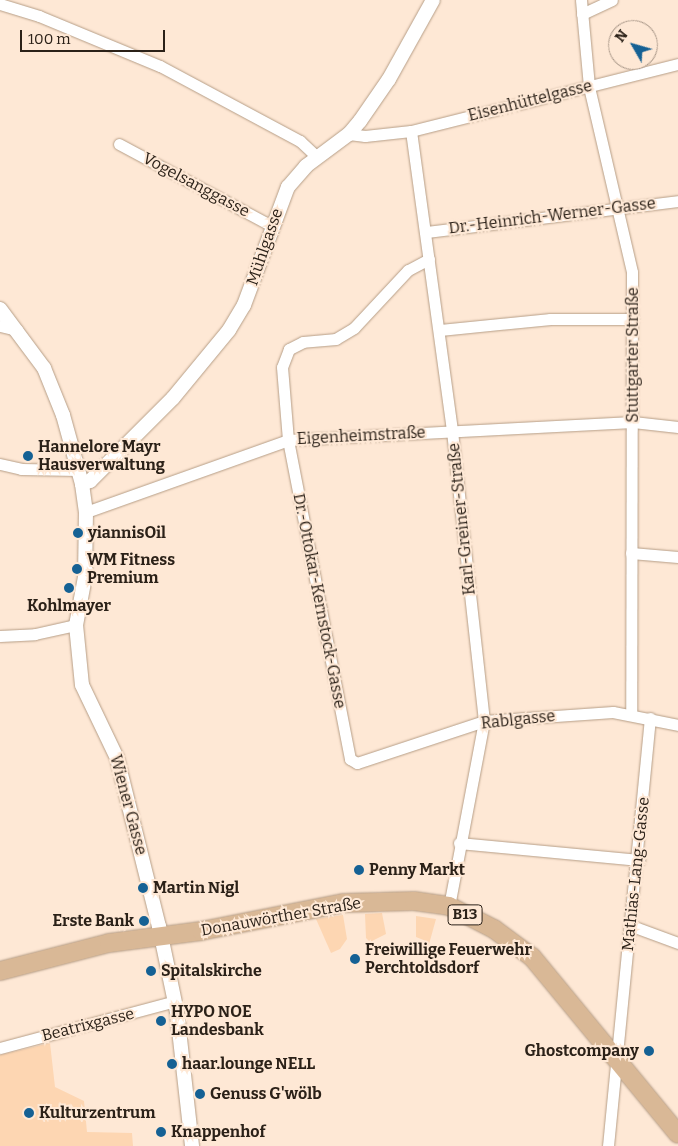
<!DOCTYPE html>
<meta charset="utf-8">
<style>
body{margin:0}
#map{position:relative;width:678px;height:1146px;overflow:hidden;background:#fee8d5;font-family:Bitter,serif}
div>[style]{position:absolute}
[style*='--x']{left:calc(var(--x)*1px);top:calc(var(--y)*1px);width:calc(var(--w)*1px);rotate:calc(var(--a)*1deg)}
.green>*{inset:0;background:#fdd6b2}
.roads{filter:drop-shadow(0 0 1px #b69e87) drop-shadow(0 0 1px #b69e87)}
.minor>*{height:11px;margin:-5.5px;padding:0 5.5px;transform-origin:5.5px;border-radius:5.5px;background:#fff}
.tertiary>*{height:14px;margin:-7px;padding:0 7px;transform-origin:7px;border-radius:7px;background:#fff}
.primary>*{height:18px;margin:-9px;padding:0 9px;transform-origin:9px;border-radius:9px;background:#d9b896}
.dots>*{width:14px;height:14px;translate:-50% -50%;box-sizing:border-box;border:2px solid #fee8d5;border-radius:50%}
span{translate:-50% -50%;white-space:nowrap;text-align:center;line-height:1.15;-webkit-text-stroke:4px #fee8d5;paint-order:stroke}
.shield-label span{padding:1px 4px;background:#fee8d5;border:1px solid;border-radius:4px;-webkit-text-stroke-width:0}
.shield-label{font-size:15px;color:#2b2118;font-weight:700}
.street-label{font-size:16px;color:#2b2118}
.poi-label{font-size:16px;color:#2b2118;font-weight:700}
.left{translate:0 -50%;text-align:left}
.right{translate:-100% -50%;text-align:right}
.north{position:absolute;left:608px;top:20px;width:50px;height:50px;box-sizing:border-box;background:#fee8d5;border:1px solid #aa9889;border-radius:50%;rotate:308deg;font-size:14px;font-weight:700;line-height:20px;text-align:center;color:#2b2118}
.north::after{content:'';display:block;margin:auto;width:18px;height:22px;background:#156194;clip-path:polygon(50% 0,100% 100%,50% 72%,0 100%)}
.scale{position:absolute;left:20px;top:30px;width:145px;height:22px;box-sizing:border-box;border:2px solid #2b2118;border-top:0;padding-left:6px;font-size:15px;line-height:18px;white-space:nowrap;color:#2b2118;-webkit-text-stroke:4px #fee8d5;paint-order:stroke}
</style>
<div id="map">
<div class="green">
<i style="clip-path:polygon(382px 913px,386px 934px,370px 942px,366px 938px,365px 914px)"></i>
<i style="clip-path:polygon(343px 915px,347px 939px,340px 949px,331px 953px,316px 919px)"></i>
<i style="clip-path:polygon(416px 916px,436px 919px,426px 955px,422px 955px,426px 941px,416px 937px)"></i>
<i style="clip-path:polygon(50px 1043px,55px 1087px,84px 1101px,87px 1132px,132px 1133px,133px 1146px,0 1146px,0 1055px)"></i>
</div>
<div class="roads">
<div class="minor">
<i style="--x:581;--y:0;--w:87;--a:84.7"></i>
<i style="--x:589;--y:87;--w:190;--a:76.9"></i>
<i style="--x:632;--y:272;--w:443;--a:90.1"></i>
<i style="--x:0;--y:4;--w:41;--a:17.1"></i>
<i style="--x:39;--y:16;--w:131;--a:22.5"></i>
<i style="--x:160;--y:66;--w:159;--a:28.2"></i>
<i style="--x:300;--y:141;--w:23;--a:43"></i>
<i style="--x:582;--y:14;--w:33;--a:-25"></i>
<i style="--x:411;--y:131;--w:303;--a:82.2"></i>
<i style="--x:452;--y:431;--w:292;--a:83.7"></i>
<i style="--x:484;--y:721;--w:188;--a:100.7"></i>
<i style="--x:349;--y:134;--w:16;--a:7"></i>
<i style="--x:365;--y:136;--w:46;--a:-6.2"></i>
<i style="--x:411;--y:131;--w:275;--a:-14.1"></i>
<i style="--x:119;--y:144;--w:174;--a:28.2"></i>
<i style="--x:426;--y:232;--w:254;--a:-7"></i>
<i style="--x:429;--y:259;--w:24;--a:152"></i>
<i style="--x:408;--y:270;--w:79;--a:133"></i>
<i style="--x:354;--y:328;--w:21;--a:149"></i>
<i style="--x:336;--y:339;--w:33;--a:175"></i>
<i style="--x:303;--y:342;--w:16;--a:153"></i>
<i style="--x:289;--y:349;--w:19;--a:111"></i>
<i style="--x:282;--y:367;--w:73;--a:85.3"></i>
<i style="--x:288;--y:440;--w:325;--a:79"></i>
<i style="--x:350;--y:759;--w:8;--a:30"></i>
<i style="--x:357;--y:763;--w:134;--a:-18.3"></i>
<i style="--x:484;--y:721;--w:129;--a:-4"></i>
<i style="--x:613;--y:712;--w:66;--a:11.3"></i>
<i style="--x:0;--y:326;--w:18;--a:13"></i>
<i style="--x:440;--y:330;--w:111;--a:-5.7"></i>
<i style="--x:550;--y:319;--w:83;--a:0"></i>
<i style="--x:0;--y:464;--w:22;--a:13"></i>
<i style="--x:21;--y:469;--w:57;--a:1"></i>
<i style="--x:86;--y:512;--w:214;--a:-19.6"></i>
<i style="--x:288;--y:440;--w:345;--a:-3"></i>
<i style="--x:633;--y:422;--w:45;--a:6.3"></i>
<i style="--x:631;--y:553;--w:47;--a:4.9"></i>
<i style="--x:0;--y:636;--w:35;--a:-3"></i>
<i style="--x:35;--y:634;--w:42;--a:-12.4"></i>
<i style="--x:459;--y:843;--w:181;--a:5.4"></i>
<i style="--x:632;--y:926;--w:49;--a:20.3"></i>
<i style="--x:0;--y:1048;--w:181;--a:-15"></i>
<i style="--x:608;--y:1146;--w:430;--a:-84.4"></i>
</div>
<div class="tertiary">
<i style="--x:0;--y:309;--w:74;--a:53.3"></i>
<i style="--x:44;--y:368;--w:51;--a:68"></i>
<i style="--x:63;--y:415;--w:72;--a:74.6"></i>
<i style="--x:82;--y:484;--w:28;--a:82"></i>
<i style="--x:86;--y:512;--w:65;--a:90.9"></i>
<i style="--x:85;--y:577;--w:49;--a:100.6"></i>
<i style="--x:76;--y:625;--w:60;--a:84.3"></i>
<i style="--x:82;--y:685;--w:81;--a:64.4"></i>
<i style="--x:117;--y:758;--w:173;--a:76"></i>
<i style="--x:159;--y:926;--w:88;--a:78.2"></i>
<i style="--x:177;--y:1012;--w:135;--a:83.6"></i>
<i style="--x:82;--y:484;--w:9;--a:-21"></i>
<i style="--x:90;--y:481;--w:117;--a:-45"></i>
<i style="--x:173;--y:398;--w:88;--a:-50.5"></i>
<i style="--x:229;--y:330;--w:29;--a:-59"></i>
<i style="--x:244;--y:305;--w:126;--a:-69.6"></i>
<i style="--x:288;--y:187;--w:28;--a:-49"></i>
<i style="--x:306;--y:166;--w:54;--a:-36.7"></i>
<i style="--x:349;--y:134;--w:17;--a:-50"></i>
<i style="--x:360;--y:121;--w:51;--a:-55.4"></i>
<i style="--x:389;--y:79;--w:90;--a:-60.9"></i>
</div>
<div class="primary">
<i style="--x:0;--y:971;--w:113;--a:-14.4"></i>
<i style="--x:109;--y:943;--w:93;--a:-7.4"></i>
<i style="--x:201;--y:931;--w:146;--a:-11.1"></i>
<i style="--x:344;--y:903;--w:70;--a:-1.6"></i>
<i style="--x:414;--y:901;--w:35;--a:8"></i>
<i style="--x:449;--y:906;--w:51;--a:27.1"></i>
<i style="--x:494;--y:929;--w:47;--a:36.4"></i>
<i style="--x:532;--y:957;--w:229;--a:50.5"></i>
</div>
</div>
<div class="dots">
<i style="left:28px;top:456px;background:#156194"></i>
<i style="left:78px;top:533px;background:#156194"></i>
<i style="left:77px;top:569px;background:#156194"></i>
<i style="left:69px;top:588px;background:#156194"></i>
<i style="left:359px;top:870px;background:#156194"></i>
<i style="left:143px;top:888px;background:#156194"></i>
<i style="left:144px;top:921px;background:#156194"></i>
<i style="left:355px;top:959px;background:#156194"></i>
<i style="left:151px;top:971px;background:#156194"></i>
<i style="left:161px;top:1021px;background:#156194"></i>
<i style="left:649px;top:1051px;background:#156194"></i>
<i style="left:172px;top:1064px;background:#156194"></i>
<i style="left:200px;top:1094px;background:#156194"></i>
<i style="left:29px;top:1113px;background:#156194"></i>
<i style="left:161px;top:1132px;background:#156194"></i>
</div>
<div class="shield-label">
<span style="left:465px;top:915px">B13</span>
</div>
<div class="street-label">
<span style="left:530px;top:101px;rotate:-14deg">Eisenhüttelgasse</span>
<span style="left:196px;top:185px;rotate:28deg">Vogelsanggasse</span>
<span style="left:552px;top:216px;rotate:-7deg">Dr.-Heinrich-Werner-Gasse</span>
<span style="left:265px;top:247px;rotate:-71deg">Mühlgasse</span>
<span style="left:633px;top:355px;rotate:-90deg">Stuttgarter Straße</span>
<span style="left:361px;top:436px;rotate:-3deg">Eigenheimstraße</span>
<span style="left:462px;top:519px;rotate:-96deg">Karl-Greiner-Straße</span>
<span style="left:319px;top:601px;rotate:79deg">Dr.-Ottokar-Kernstock-Gasse</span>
<span style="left:518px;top:720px;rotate:-6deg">Rablgasse</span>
<span style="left:128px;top:805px;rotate:75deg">Wiener Gasse</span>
<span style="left:636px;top:874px;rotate:-84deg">Mathias-Lang-Gasse</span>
<span style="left:281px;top:917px;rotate:-10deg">Donauwörther Straße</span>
<span style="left:88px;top:1025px;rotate:-14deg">Beatrixgasse</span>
</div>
<div class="poi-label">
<span class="left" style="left:38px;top:456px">Hannelore Mayr<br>Hausverwaltung</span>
<span class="left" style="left:88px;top:533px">yiannisOil</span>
<span class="left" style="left:87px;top:569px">WM Fitness<br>Premium</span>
<span style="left:69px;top:606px">Kohlmayer</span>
<span class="left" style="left:369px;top:870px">Penny Markt</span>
<span class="left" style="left:153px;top:888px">Martin Nigl</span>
<span class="right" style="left:134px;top:921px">Erste Bank</span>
<span class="left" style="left:365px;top:959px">Freiwillige Feuerwehr<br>Perchtoldsdorf</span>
<span class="left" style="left:161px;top:971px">Spitalskirche</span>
<span class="left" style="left:171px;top:1021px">HYPO NOE<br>Landesbank</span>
<span class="right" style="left:639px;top:1051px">Ghostcompany</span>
<span class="left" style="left:182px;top:1064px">haar.lounge NELL</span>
<span class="left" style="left:210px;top:1094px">Genuss G'wölb</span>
<span class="left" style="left:39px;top:1113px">Kulturzentrum</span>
<span class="left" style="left:171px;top:1132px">Knappenhof</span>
</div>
<div class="north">N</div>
<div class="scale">100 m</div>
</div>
